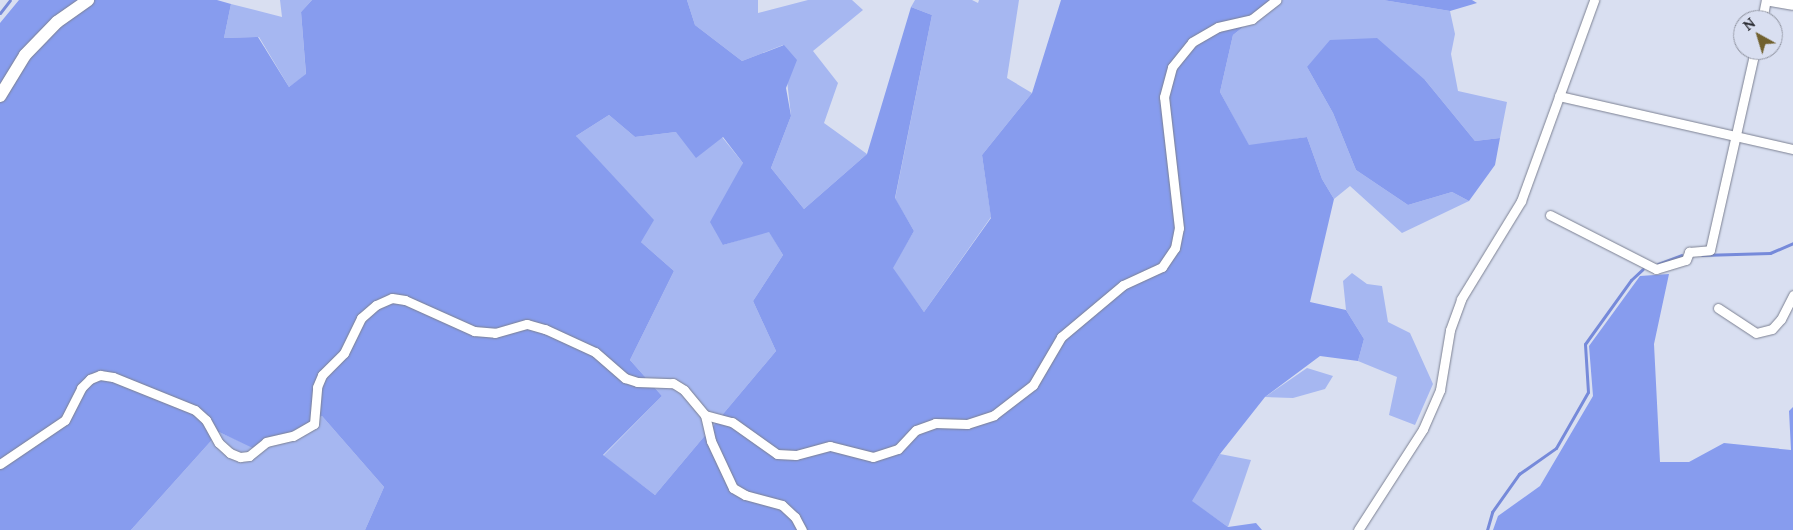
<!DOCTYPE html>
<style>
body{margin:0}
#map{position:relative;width:1793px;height:530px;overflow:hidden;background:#d9dff1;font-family:Lora,serif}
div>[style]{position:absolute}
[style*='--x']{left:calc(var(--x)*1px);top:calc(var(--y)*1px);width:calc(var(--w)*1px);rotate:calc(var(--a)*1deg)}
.green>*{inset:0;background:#a6b7f1}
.forest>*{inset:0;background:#879cee}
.stream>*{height:3px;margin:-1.5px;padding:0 1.5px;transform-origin:1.5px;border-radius:1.5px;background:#768ada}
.roads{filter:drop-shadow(0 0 1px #7c8192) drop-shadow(0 0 1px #7c8192)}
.street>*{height:9px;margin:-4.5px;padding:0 4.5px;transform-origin:4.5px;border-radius:4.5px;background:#fff}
.secondary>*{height:12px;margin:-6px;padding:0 6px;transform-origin:6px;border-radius:6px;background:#fff}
span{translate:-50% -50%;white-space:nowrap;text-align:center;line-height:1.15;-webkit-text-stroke:4px #d9dff1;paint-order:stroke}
.north{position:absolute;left:1733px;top:10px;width:50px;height:50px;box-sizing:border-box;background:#d9dff1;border:1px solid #9296a3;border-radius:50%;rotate:321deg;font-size:14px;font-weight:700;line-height:20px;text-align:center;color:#27292f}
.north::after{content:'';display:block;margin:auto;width:18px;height:22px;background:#71612f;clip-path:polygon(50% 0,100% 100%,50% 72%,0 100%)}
</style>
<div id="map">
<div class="green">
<i style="clip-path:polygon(280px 0,312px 0,301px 12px,306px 75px,289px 87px,259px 37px,224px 38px,231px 4px,282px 17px)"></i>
<i style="clip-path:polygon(687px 0,758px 0,758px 13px,808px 0,852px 0,863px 10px,813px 51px,838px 83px,824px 123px,867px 154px,804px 209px,771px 168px,791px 116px,783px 45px,742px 61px,695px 25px)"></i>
<i style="clip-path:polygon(915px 0,972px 0,978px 3px,979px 0,1019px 0,1007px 78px,1032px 93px,982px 155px,991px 217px,924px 312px,892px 268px,914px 231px,895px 199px,932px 15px,911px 7px)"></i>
<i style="clip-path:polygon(1277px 0,1383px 0,1450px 11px,1455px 34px,1451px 54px,1458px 91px,1507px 102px,1500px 138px,1475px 141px,1425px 80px,1307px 67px,1333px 113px,1356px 170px,1408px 205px,1452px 192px,1469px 201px,1402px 233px,1350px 186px,1334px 199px,1322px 179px,1307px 137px,1249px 146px,1220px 92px,1233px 35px)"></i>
<i style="clip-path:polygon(609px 115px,635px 137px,676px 132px,722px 137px,743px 163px,723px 245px,769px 231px,783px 255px,753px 301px,776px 351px,655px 495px,603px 456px,662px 396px,630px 360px,674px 271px,641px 242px,576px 136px)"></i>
<i style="clip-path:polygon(1352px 273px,1367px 284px,1382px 286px,1388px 322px,1410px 333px,1433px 384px,1415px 425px,1389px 415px,1397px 377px,1358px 361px,1364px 339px,1346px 310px,1343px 281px)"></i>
<i style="clip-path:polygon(1307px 368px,1333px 376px,1325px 389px,1293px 398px,1265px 397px)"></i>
<i style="clip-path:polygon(322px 416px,384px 487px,365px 530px,131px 530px,219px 432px,257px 449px)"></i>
<i style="clip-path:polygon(1220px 454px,1251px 460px,1228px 527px,1191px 501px)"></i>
</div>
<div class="forest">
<i style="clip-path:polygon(evenodd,19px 0,217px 0,231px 4px,224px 38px,258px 37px,289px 87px,306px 74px,301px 12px,312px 0,687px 0,695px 25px,742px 61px,784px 45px,797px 60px,786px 88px,791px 116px,771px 168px,804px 209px,867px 154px,911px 7px,932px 15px,895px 198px,914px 231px,893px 268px,924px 312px,991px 218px,982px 155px,1032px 93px,1061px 0,1277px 0,1233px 35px,1220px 92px,1249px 145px,1307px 137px,1322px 179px,1334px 199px,1310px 302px,1346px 310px,1364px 339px,1358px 361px,1320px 356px,1265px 397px,1220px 454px,1192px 501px,1228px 527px,1256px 523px,1262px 530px,365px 530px,384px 487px,322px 416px,257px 450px,219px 432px,131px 530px,0 530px,0 23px,19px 0,609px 115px,635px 137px,676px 132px,696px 158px,723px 137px,743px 163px,710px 222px,723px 245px,769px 232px,783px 255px,753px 301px,776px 351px,655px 495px,603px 455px,662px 396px,630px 360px,674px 271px,641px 242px,654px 220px,576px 136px,609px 115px)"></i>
<i style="clip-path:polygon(1383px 0,1472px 0,1477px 3px,1450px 11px)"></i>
<i style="clip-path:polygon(1377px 38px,1425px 80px,1475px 141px,1500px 138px,1495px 165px,1469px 201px,1452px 192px,1408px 205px,1356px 170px,1333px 113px,1307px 67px,1330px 40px)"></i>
<i style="clip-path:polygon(1669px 274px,1654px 344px,1660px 462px,1689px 462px,1724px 443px,1791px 450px,1789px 411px,1793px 407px,1793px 530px,1493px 530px,1498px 516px,1540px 486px,1593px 396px,1589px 346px,1640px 276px)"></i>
</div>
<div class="stream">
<i style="--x:0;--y:13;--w:16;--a:-52"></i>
<i style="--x:1702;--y:255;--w:68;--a:-1.7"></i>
<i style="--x:1770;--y:253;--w:25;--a:-23"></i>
<i style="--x:1658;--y:264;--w:25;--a:-21"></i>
<i style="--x:1487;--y:530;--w:19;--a:-74"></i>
<i style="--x:1492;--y:512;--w:47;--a:-54.6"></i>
<i style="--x:1519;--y:474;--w:45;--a:-35.1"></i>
<i style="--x:1556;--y:448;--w:64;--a:-60.3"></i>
<i style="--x:1588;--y:392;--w:48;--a:-93.6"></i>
<i style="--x:1585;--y:344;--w:79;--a:-54.3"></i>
<i style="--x:1631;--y:280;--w:16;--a:-43"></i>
</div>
<div class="roads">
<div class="street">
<i style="--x:1762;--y:20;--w:20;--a:-79"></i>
<i style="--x:1559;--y:96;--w:240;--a:12.8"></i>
<i style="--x:1550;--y:215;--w:119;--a:27"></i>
<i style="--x:1656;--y:269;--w:31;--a:-17"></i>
<i style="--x:1686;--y:260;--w:9;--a:-69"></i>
<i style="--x:1689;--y:252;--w:21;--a:-5"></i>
<i style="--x:1710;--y:250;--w:205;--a:-77.3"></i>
<i style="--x:1718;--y:308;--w:45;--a:33.3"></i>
<i style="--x:1756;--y:333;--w:16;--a:-14"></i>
<i style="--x:1772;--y:329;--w:13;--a:-48"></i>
<i style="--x:1781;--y:319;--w:27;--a:-63"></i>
<i style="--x:705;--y:415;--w:28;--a:15"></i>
<i style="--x:732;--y:422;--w:55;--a:35.4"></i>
<i style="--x:777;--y:454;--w:19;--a:3"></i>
<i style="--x:796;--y:455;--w:35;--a:-15"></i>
<i style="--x:830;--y:446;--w:44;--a:14.3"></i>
<i style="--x:873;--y:457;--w:26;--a:-18"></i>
<i style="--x:898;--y:449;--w:26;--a:-47"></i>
<i style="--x:916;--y:430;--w:20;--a:-20"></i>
<i style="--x:935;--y:423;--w:32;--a:2"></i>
<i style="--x:967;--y:424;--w:28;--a:-18"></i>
<i style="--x:994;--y:415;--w:49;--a:-37.6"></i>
<i style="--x:1033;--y:385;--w:56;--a:-59.7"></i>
<i style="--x:1061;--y:337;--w:81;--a:-40"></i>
<i style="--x:1123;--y:285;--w:43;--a:-24.8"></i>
<i style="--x:1162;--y:267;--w:23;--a:-56"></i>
<i style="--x:1175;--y:248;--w:20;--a:-79"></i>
<i style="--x:1179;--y:228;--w:132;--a:-96.5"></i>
<i style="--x:1164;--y:97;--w:31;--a:-75"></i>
<i style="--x:1172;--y:67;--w:32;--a:-51"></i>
<i style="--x:1192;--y:42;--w:30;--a:-30"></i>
<i style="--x:1218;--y:27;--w:35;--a:-13"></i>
<i style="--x:1252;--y:19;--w:31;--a:-38"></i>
<i style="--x:0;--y:464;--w:78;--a:-34.1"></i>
<i style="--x:65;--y:420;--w:36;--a:-63"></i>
<i style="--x:81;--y:388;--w:13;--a:-45"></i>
<i style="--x:90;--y:379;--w:11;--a:-22"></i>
<i style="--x:100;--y:375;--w:13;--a:9"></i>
<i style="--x:113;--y:377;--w:88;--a:21.9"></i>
<i style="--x:195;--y:410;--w:15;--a:42"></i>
<i style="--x:206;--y:420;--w:26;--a:61"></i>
<i style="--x:219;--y:443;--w:15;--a:42"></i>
<i style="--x:230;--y:453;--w:11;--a:22"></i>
<i style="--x:240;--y:457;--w:9;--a:-6"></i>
<i style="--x:249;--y:456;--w:22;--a:-39"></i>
<i style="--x:266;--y:442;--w:28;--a:-13"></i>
<i style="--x:293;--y:436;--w:24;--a:-30"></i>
<i style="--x:314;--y:424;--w:37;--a:-85"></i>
<i style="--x:317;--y:387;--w:13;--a:-67"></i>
<i style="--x:322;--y:375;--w:31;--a:-45"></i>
<i style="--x:344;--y:353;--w:39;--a:-64"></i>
<i style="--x:361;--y:318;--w:20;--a:-41"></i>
<i style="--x:376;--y:305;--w:17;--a:-24"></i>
<i style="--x:392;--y:298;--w:13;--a:9"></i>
<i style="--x:405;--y:300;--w:76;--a:24.2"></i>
<i style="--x:474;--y:331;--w:21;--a:5"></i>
<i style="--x:495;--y:333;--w:33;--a:-16"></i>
<i style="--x:527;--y:324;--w:19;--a:16"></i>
<i style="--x:545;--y:329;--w:55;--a:24.7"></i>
<i style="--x:595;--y:352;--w:40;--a:41"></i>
<i style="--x:625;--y:378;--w:13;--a:18"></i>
<i style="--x:637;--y:382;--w:36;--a:2"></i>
<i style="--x:673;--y:383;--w:13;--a:32"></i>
<i style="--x:684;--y:390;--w:33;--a:50"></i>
<i style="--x:705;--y:415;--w:27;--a:77"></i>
<i style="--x:711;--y:441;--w:52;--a:64.9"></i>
<i style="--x:733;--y:488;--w:14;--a:30"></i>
<i style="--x:745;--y:495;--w:38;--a:15"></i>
<i style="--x:782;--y:505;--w:18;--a:43"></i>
<i style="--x:795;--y:517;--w:15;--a:62"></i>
<i style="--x:1358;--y:530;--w:120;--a:-57.2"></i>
<i style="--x:1423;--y:429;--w:43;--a:-66.4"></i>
<i style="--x:1440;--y:390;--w:61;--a:-80.5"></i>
<i style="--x:1450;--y:330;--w:33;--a:-70"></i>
<i style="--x:1461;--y:299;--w:115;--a:-58.5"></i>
<i style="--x:1521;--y:201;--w:214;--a:-70"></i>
</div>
<div class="secondary">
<i style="--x:1771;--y:0;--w:22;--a:10"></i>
<i style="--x:0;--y:96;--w:48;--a:-58.6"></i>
<i style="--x:25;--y:55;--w:46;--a:-45.9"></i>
<i style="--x:57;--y:22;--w:38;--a:-35"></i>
</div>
</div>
<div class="north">N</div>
</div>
